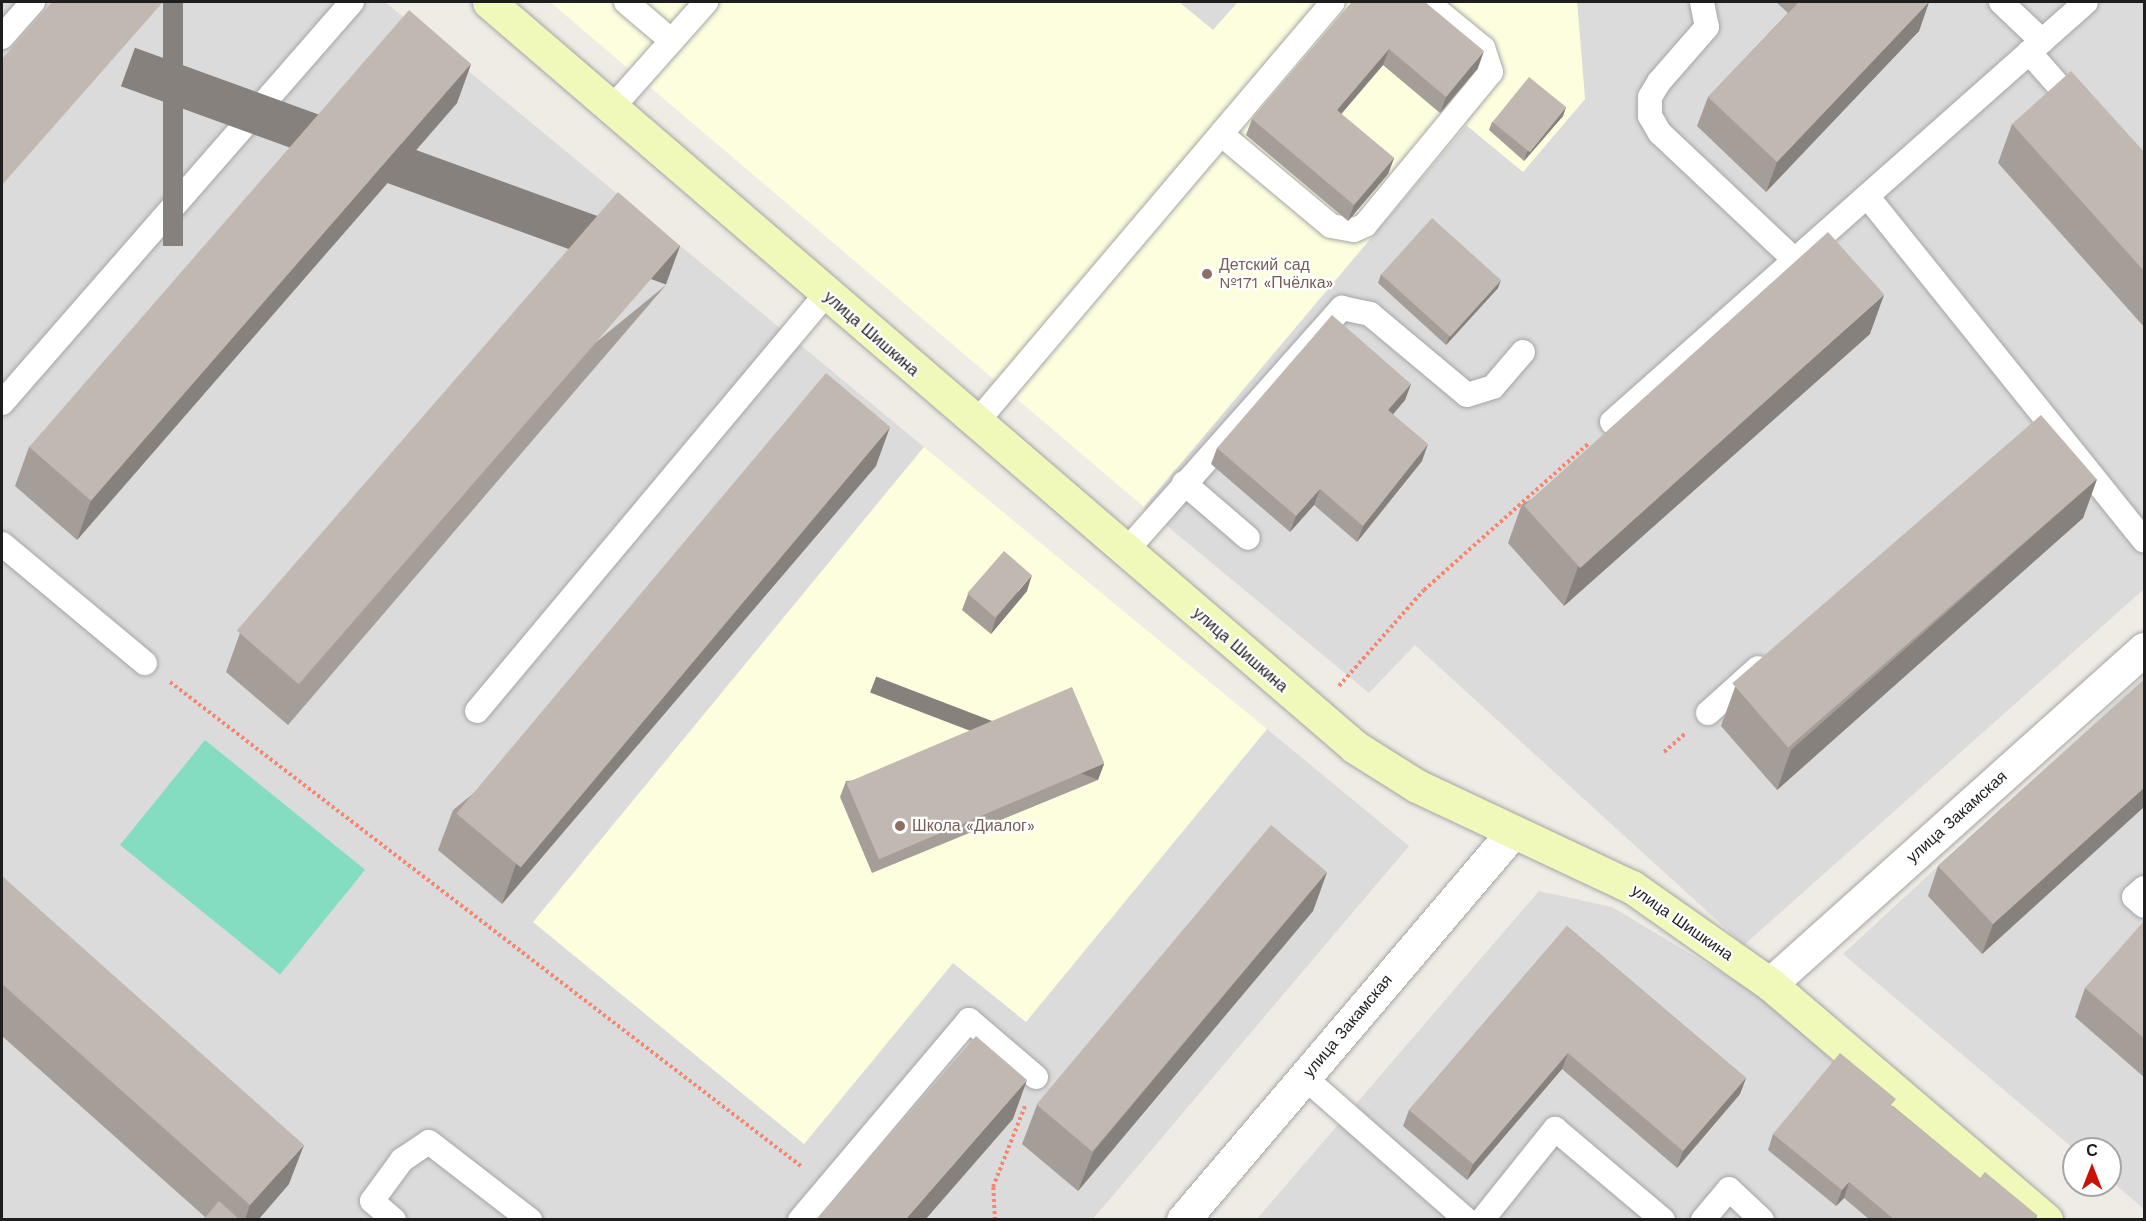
<!DOCTYPE html>
<meta charset="utf-8">
<style>
body{margin:0}
#map{position:relative;width:2146px;height:1221px;overflow:hidden;background:#efece5;font-family:"Work Sans",sans-serif}
div>[style]{position:absolute}
[style*='--x']{left:calc(var(--x)*1px);top:calc(var(--y)*1px);width:calc(var(--w)*1px);rotate:calc(var(--a)*1deg)}
.residential>*{inset:0;background:#dcdbdb}
.education>*{inset:0;background:#fcfede}
.pitch>*{inset:0;background:#84dcc1;transform-origin:0 0}
.path>*{height:4px;margin-top:-2px;transform-origin:0;background:repeating-linear-gradient(90deg,#f6866e 0 3px,transparent 0 6px)}
.roads{filter:drop-shadow(0 0 2px #a5a5a5) drop-shadow(0 0 2px #a5a5a5)}
.lane>*{height:24px;margin:-12px;padding:0 12px;transform-origin:12px;border-radius:12px;background:#fff}
.street>*{height:33px;margin:-16.5px;padding:0 16.5px;transform-origin:16.5px;border-radius:16.5px;background:#fff}
.secondary>*{height:33px;margin:-16.5px;padding:0 16.5px;transform-origin:16.5px;border-radius:16.5px;background:#f0f8ba}
.wall>*{inset:0;background:#a59e98}
.shaded-wall>*{inset:0;background:#86817c;transform-origin:0 0}
.building>*{inset:0;background:#c0b8b1;transform-origin:0 0}
.dots>*{width:16px;height:16px;translate:-50% -50%;box-sizing:border-box;border:3px solid #fff;border-radius:50%}
span{translate:-50% -50%;white-space:nowrap;text-align:center;line-height:1.15;-webkit-text-stroke:4.5px #fff;paint-order:stroke}
.education-label{font-size:16px;color:#785e54}
.left{translate:0 -50%;text-align:left}
.street-label{font-size:16px;color:#1e1e1e}
.frame{position:absolute;inset:0;border:3px solid #1e1e1e;pointer-events:none}
.north{position:absolute;left:2062px;top:1137px;width:60px;height:60px;box-sizing:border-box;background:#fff;border:2px solid #a5a5a5;border-radius:50%;rotate:0deg;font-size:16px;font-weight:700;line-height:24px;text-align:center;color:#1e1e1e}
.north::after{content:'';display:block;margin:auto;width:21px;height:27px;background:#c81305;clip-path:polygon(50% 0,100% 100%,50% 72%,0 100%)}
</style>
<div id="map">
<div class="residential">
<i style="clip-path:polygon(2px 2px,385px 2px,924px 447px,534px 922px,804px 1144px,953px 962px,1026px 1021px,1267px 729px,1409px 846px,1093px 1219px,2px 1220px)"></i>
<i style="clip-path:polygon(1179px 2px,1238px 2px,1213px 30px)"></i>
<i style="clip-path:polygon(1577px 2px,2144px 2px,2144px 589px,1744px 945px,1415px 645px,1369px 693px,1144px 507px,1467px 125px,1523px 172px,1585px 99px)"></i>
<i style="clip-path:polygon(2144px 676px,2144px 1209px,2110px 1180px,2110px 1149px,2074px 1149px,1843px 954px)"></i>
<i style="clip-path:polygon(1539px 891px,1612px 907px,1756px 993px,2024px 1220px,1256px 1220px)"></i>
</div>
<div class="education">
<i style="clip-path:polygon(550px 2px,1179px 2px,1213px 30px,1238px 2px,1577px 2px,1585px 99px,1523px 172px,1466px 125px,1144px 507px)"></i>
<i style="clip-path:polygon(924px 447px,1267px 729px,1026px 1022px,953px 963px,804px 1144px,533px 922px)"></i>
</div>
<div class="pitch">
<i style="left:205px;top:740px;width:206px;height:135px;rotate:39deg"></i>
</div>
<div class="path">
<i style="--x:170;--y:682;--w:797;--a:37.5"></i>
<i style="--x:1339;--y:686;--w:128;--a:-48.5"></i>
<i style="--x:1424;--y:590;--w:221;--a:-41.7"></i>
<i style="--x:1664;--y:752;--w:28;--a:-41"></i>
<i style="--x:995;--y:1220;--w:33;--a:-93"></i>
<i style="--x:993;--y:1187;--w:87;--a:-68.4"></i>
</div>
<div class="roads">
<div class="lane">
<i style="--x:626;--y:2;--w:60;--a:40.3"></i>
<i style="--x:1702;--y:2;--w:25;--a:79"></i>
<i style="--x:1707;--y:27;--w:73;--a:131.1"></i>
<i style="--x:1659;--y:82;--w:17;--a:121"></i>
<i style="--x:1650;--y:97;--w:19;--a:90"></i>
<i style="--x:1650;--y:116;--w:20;--a:60"></i>
<i style="--x:1660;--y:133;--w:185;--a:43.3"></i>
<i style="--x:2001;--y:2;--w:57;--a:43.6"></i>
<i style="--x:2;--y:37;--w:47;--a:-48.5"></i>
<i style="--x:2029;--y:52;--w:76;--a:48.7"></i>
<i style="--x:612;--y:108;--w:142;--a:-48.4"></i>
<i style="--x:1221;--y:134;--w:143;--a:39.9"></i>
<i style="--x:1331;--y:226;--w:23;--a:10"></i>
<i style="--x:1354;--y:230;--w:12;--a:-24"></i>
<i style="--x:1365;--y:225;--w:198;--a:-50.5"></i>
<i style="--x:1491;--y:72;--w:25;--a:-108"></i>
<i style="--x:1483;--y:48;--w:72;--a:-140.6"></i>
<i style="--x:1867;--y:196;--w:442;--a:51.2"></i>
<i style="--x:2;--y:403;--w:532;--a:-48.88"></i>
<i style="--x:1612;--y:422;--w:633;--a:-41.54"></i>
<i style="--x:975;--y:424;--w:553;--a:-49.69"></i>
<i style="--x:1184;--y:483;--w:84;--a:40.7"></i>
<i style="--x:2;--y:544;--w:186;--a:39.8"></i>
<i style="--x:1125;--y:552;--w:327;--a:-48.4"></i>
<i style="--x:1342;--y:308;--w:29;--a:12"></i>
<i style="--x:1370;--y:314;--w:126;--a:39.9"></i>
<i style="--x:1467;--y:395;--w:27;--a:-17"></i>
<i style="--x:1493;--y:387;--w:46;--a:-49.4"></i>
<i style="--x:477;--y:711;--w:544;--a:-50.07"></i>
<i style="--x:1708;--y:713;--w:67;--a:-42"></i>
<i style="--x:2144;--y:888;--w:13;--a:138"></i>
<i style="--x:2134;--y:897;--w:13;--a:42"></i>
<i style="--x:1304;--y:1077;--w:217;--a:41.3"></i>
<i style="--x:394;--y:1220;--w:29;--a:-139"></i>
<i style="--x:372;--y:1201;--w:51;--a:-53.8"></i>
<i style="--x:402;--y:1160;--w:32;--a:-34"></i>
<i style="--x:429;--y:1142;--w:128;--a:37.7"></i>
<i style="--x:800;--y:1220;--w:262;--a:-49.8"></i>
<i style="--x:969;--y:1020;--w:88;--a:40.4"></i>
<i style="--x:1482;--y:1220;--w:117;--a:-51.3"></i>
<i style="--x:1555;--y:1129;--w:141;--a:40.1"></i>
<i style="--x:1703;--y:1220;--w:40;--a:-50"></i>
<i style="--x:1729;--y:1189;--w:45;--a:43.2"></i>
</div>
<div class="street">
<i style="--x:1770;--y:984;--w:502;--a:-41.85"></i>
<i style="--x:1183;--y:1220;--w:508;--a:-49.63"></i>
</div>
<div class="secondary">
<i style="--x:489;--y:2;--w:1142;--a:40.7"></i>
<i style="--x:1355;--y:747;--w:73;--a:32.2"></i>
<i style="--x:1417;--y:786;--w:238;--a:25.2"></i>
<i style="--x:1632;--y:887;--w:169;--a:35.1"></i>
<i style="--x:1770;--y:984;--w:363;--a:40.5"></i>
</div>
</div>
<div class="wall">
<i style="clip-path:polygon(1352px 2px,1478px 68px,1440px 113px,1383px 65px,1341px 114px,1394px 158px,1388px 174px,1348px 221px,1246px 135px,1252px 119px)"></i>
<i style="clip-path:polygon(1776px 2px,1929px 2px,1919px 31px,1766px 192px,1697px 126px,1708px 97px,1788px 13px)"></i>
<i style="clip-path:polygon(471px 64px,457px 103px,77px 540px,15px 486px,29px 447px)"></i>
<i style="clip-path:polygon(1566px 107px,1563px 116px,1524px 161px,1489px 130px,1492px 122px)"></i>
<i style="clip-path:polygon(2012px 124px,2145px 153px,2145px 328px,1998px 163px)"></i>
<i style="clip-path:polygon(1381px 274px,1498px 288px,1446px 345px,1378px 283px)"></i>
<i style="clip-path:polygon(666px 285px,288px 725px,226px 672px,240px 633px)"></i>
<i style="clip-path:polygon(1870px 334px,1564px 606px,1508px 543px,1522px 504px)"></i>
<i style="clip-path:polygon(1411px 384px,1405px 400px,1393px 414px,1422px 461px,1357px 542px,1314px 505px,1290px 532px,1211px 464px,1217px 448px)"></i>
<i style="clip-path:polygon(876px 466px,502px 904px,438px 850px,453px 810px)"></i>
<i style="clip-path:polygon(2097px 479px,2083px 518px,1777px 790px,1721px 726px,1735px 687px)"></i>
<i style="clip-path:polygon(1027px 591px,991px 634px,962px 610px,968px 594px)"></i>
<i style="clip-path:polygon(2145px 679px,2145px 806px,1982px 954px,1928px 896px,1938px 866px)"></i>
<i style="clip-path:polygon(1104px 764px,1098px 780px,872px 873px,840px 797px,846px 781px)"></i>
<i style="clip-path:polygon(1327px 872px,1313px 911px,1078px 1191px,1022px 1144px,1037px 1105px)"></i>
<i style="clip-path:polygon(2px 876px,289px 1184px,258px 1220px,203px 1220px,205px 1217px,2px 1036px)"></i>
<i style="clip-path:polygon(2145px 923px,2145px 1078px,2075px 1017px,2085px 988px)"></i>
<i style="clip-path:polygon(1567px 926px,1746px 1078px,1740px 1094px,1677px 1168px,1562px 1069px,1467px 1180px,1403px 1126px,1409px 1110px)"></i>
<i style="clip-path:polygon(1893px 1106px,1980px 1178px,2037px 1215px,2036px 1220px,1870px 1220px,1844px 1198px,1836px 1206px,1768px 1150px,1773px 1134px)"></i>
</div>
<div class="shaded-wall">
<i style="left:163px;top:2px;width:20px;height:244px"></i>
<i style="clip-path:polygon(1929px 2px,1919px 31px,1766px 192px,1777px 162px)"></i>
<i style="clip-path:polygon(1389px 49px,1383px 65px,1331px 126px,1337px 110px)"></i>
<i style="clip-path:polygon(1484px 51px,1478px 68px,1440px 113px,1446px 97px)"></i>
<i style="clip-path:polygon(471px 64px,457px 103px,77px 540px,91px 500px)"></i>
<i style="clip-path:polygon(1566px 107px,1563px 116px,1524px 161px,1527px 152px)"></i>
<i style="clip-path:polygon(1394px 158px,1388px 174px,1348px 221px,1354px 205px)"></i>
<i style="left:680px;top:246px;width:41px;height:580px;rotate:110deg"></i>
<i style="clip-path:polygon(1501px 280px,1498px 288px,1446px 345px,1449px 337px)"></i>
<i style="clip-path:polygon(1884px 295px,1870px 334px,1564px 606px,1578px 567px)"></i>
<i style="clip-path:polygon(1411px 384px,1405px 400px,1383px 426px,1388px 410px)"></i>
<i style="clip-path:polygon(890px 427px,876px 466px,502px 904px,516px 864px)"></i>
<i style="clip-path:polygon(1428px 444px,1422px 461px,1357px 542px,1363px 526px)"></i>
<i style="clip-path:polygon(2097px 479px,2083px 518px,1777px 790px,1791px 750px)"></i>
<i style="clip-path:polygon(1320px 489px,1314px 505px,1290px 532px,1296px 516px)"></i>
<i style="clip-path:polygon(1032px 575px,1027px 591px,991px 634px,996px 618px)"></i>
<i style="left:1104px;top:764px;width:17px;height:244px;rotate:111deg"></i>
<i style="clip-path:polygon(2145px 787px,2145px 806px,1982px 954px,1993px 924px)"></i>
<i style="clip-path:polygon(1327px 872px,1313px 911px,1078px 1191px,1093px 1152px)"></i>
<i style="clip-path:polygon(1568px 1053px,1562px 1069px,1467px 1180px,1473px 1164px)"></i>
<i style="clip-path:polygon(1746px 1078px,1740px 1094px,1677px 1168px,1683px 1151px)"></i>
<i style="clip-path:polygon(1027px 1080px,1013px 1119px,925px 1220px,905px 1220px)"></i>
<i style="clip-path:polygon(304px 1145px,289px 1184px,258px 1220px,245px 1220px,250px 1205px)"></i>
<i style="clip-path:polygon(1849px 1182px,1844px 1198px,1836px 1206px,1842px 1190px)"></i>
</div>
<div class="building">
<i style="clip-path:polygon(52px 2px,163px 2px,2px 185px,2px 59px)"></i>
<i style="clip-path:polygon(1352px 2px,1425px 2px,1484px 51px,1446px 97px,1389px 49px,1337px 110px,1394px 158px,1354px 205px,1252px 119px)"></i>
<i style="clip-path:polygon(1799px 2px,1929px 2px,1777px 162px,1708px 97px)"></i>
<i style="left:409px;top:10px;width:82px;height:579px;rotate:41deg"></i>
<i style="clip-path:polygon(2071px 71px,2145px 153px,2145px 272px,2012px 124px)"></i>
<i style="left:1529px;top:77px;width:48px;height:58px;rotate:39deg"></i>
<i style="left:618px;top:192px;width:82px;height:581px;rotate:41deg"></i>
<i style="left:1432px;top:218px;width:93px;height:76px;rotate:42deg"></i>
<i style="left:1828px;top:232px;width:84px;height:409px;rotate:48deg"></i>
<i style="clip-path:polygon(1332px 315px,1411px 384px,1388px 410px,1428px 444px,1363px 526px,1320px 489px,1296px 516px,1217px 448px)"></i>
<i style="left:826px;top:373px;width:84px;height:575px;rotate:40deg"></i>
<i style="left:2041px;top:415px;width:85px;height:409px;rotate:49deg"></i>
<i style="left:1004px;top:551px;width:37px;height:56px;rotate:41deg"></i>
<i style="clip-path:polygon(2145px 679px,2145px 787px,1993px 924px,1938px 866px)"></i>
<i style="left:1072px;top:687px;width:83px;height:245px;rotate:67deg"></i>
<i style="left:1271px;top:825px;width:73px;height:365px;rotate:40deg"></i>
<i style="clip-path:polygon(2px 876px,304px 1145px,250px 1205px,2px 984px)"></i>
<i style="clip-path:polygon(2143px 922px,2145px 923px,2145px 1039px,2085px 988px)"></i>
<i style="clip-path:polygon(1567px 926px,1746px 1078px,1683px 1151px,1568px 1053px,1473px 1164px,1409px 1110px)"></i>
<i style="clip-path:polygon(976px 1036px,1027px 1080px,905px 1220px,816px 1220px)"></i>
<i style="clip-path:polygon(1840px 1053px,1896px 1099px,1891px 1105px,1980px 1178px,1985px 1172px,2037px 1215px,2034px 1220px,1895px 1220px,1849px 1182px,1842px 1190px,1773px 1134px)"></i>
<i style="clip-path:polygon(219px 1201px,240px 1220px,203px 1220px)"></i>
</div>
<div class="dots">
<i style="left:1207px;top:274px;background:#8d6e63"></i>
<i style="left:900px;top:826px;background:#8d6e63"></i>
</div>
<div class="education-label">
<span class="left" style="left:1219px;top:274px">Детский сад<br>№171 «Пчёлка»</span>
<span class="left" style="left:912px;top:826px">Школа «Диалог»</span>
</div>
<div class="street-label">
<span style="left:871px;top:334px;rotate:41deg">улица Шишкина</span>
<span style="left:1240px;top:650px;rotate:41deg">улица Шишкина</span>
<span style="left:1957px;top:817px;rotate:-42deg">улица Закамская</span>
<span style="left:1682px;top:923px;rotate:35deg">улица Шишкина</span>
<span style="left:1348px;top:1026px;rotate:-50deg">улица Закамская</span>
</div>
<div class="frame"></div>
<div class="north">С</div>
</div>
